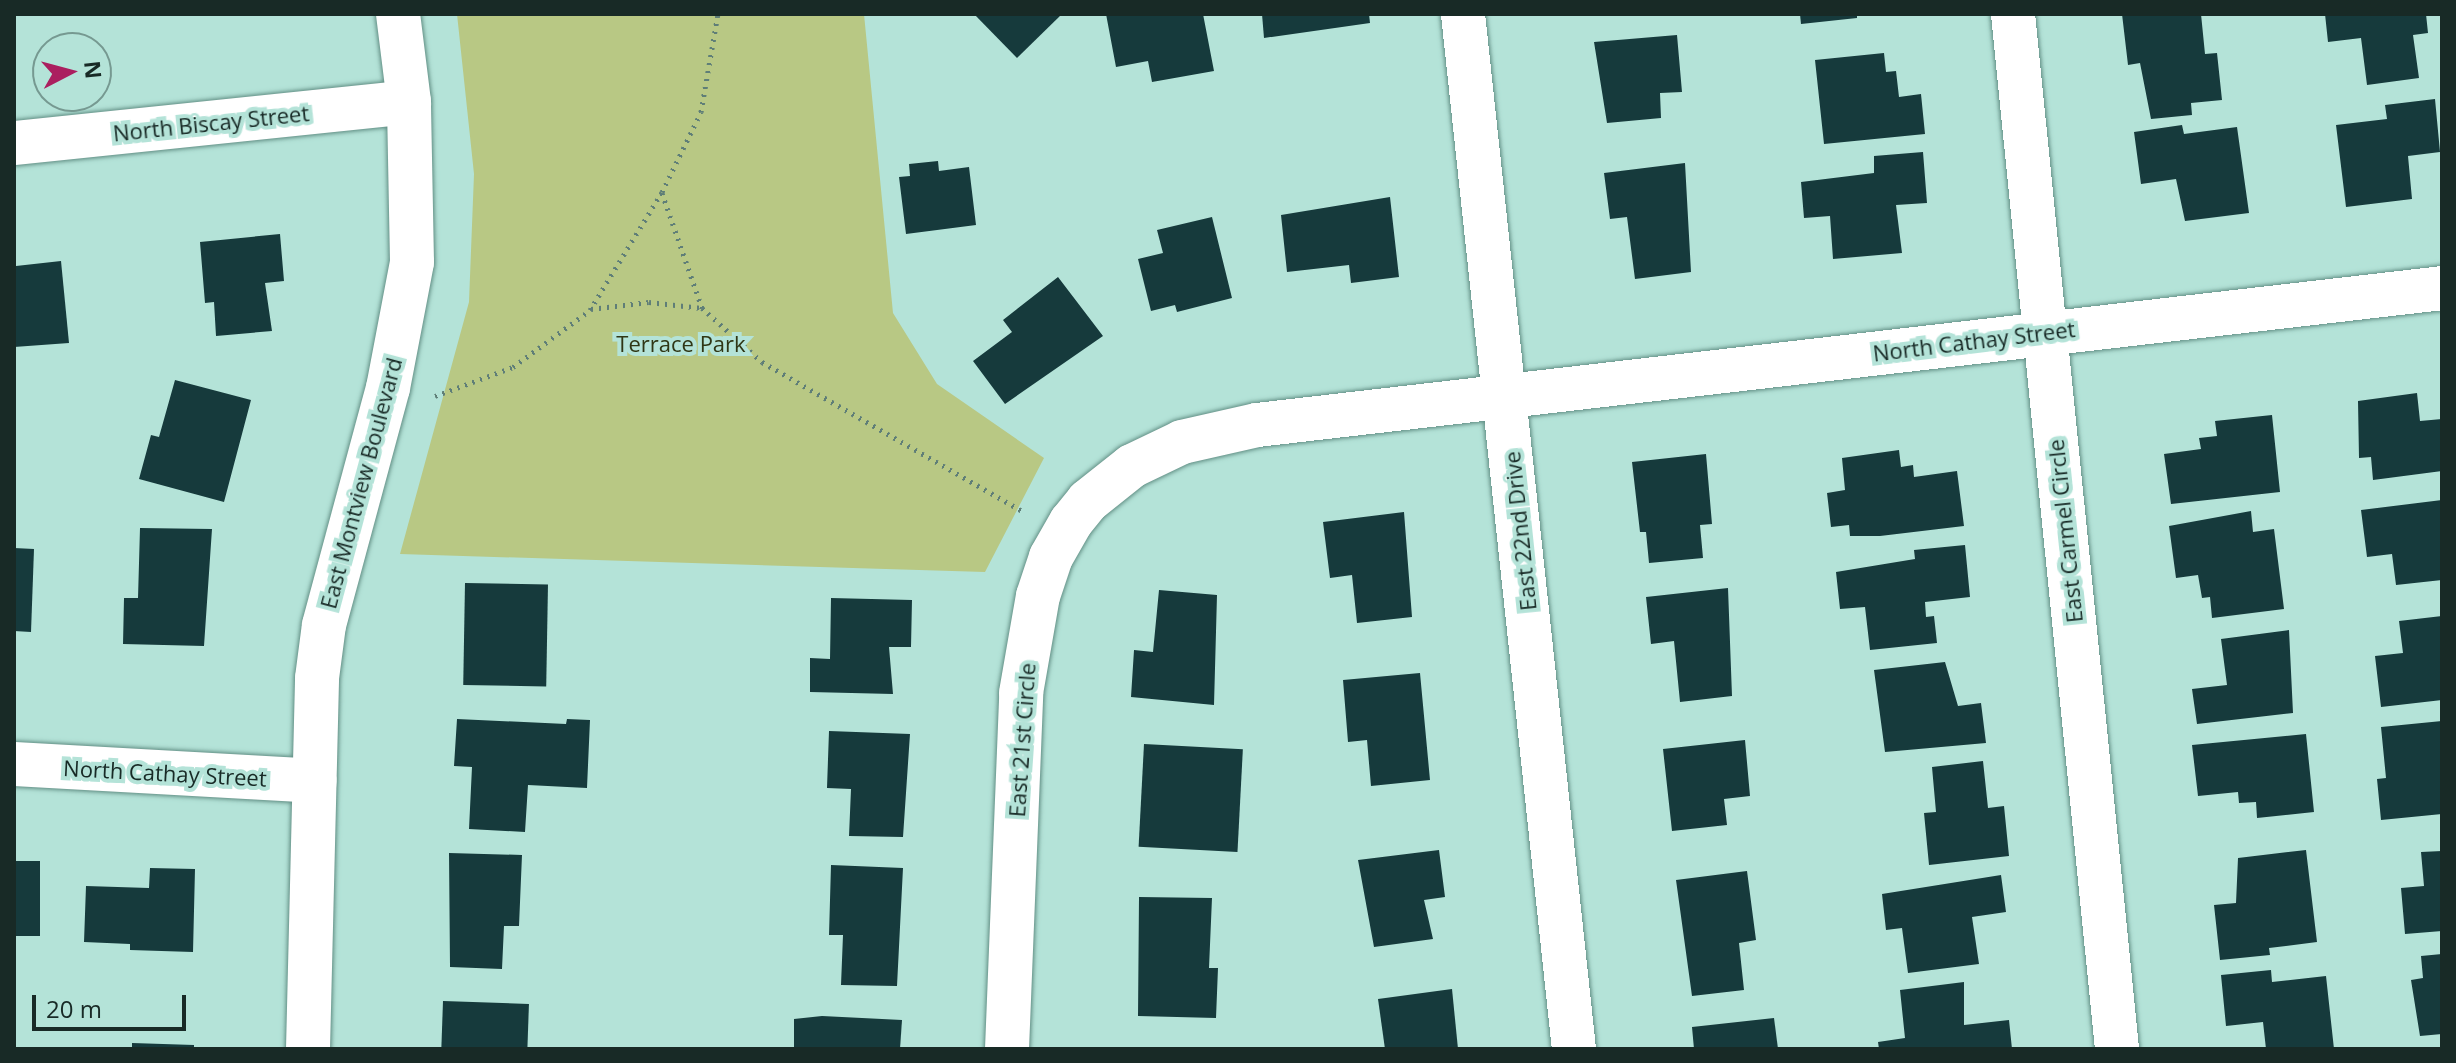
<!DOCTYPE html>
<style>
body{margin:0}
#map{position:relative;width:2456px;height:1063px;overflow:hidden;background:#b4e3d8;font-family:"Open Sans",sans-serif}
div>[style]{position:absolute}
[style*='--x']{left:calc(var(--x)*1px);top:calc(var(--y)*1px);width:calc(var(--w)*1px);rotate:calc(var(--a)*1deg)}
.green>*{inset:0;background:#b8c884}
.building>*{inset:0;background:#163a3c;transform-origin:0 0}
.path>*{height:5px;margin-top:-2.5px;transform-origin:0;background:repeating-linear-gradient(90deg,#5f7e77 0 2px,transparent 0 8px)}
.roads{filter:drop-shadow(0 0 2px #628f85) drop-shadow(0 0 2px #628f85)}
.minor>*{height:44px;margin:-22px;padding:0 22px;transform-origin:22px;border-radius:22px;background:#fff}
span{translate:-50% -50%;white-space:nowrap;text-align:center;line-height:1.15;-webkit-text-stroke:8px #b4e3d8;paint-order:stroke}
.street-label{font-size:22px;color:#182a26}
.park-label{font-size:22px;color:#2f3615}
.frame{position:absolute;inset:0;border:16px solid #182a26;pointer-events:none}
.north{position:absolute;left:32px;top:32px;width:80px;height:80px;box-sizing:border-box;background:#b4e3d8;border:2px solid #769991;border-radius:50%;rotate:84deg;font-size:22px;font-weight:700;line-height:32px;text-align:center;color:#182a26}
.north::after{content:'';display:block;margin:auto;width:28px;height:36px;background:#ab1f5f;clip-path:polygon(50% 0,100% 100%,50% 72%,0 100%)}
.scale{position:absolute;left:32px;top:995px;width:154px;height:36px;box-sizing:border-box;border:4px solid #182a26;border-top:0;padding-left:10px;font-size:24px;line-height:28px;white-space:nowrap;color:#182a26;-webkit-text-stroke:6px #b4e3d8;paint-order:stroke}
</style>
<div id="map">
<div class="green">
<i style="clip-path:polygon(457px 14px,864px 14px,893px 313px,937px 384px,1044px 458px,985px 572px,400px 554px,469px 302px,474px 174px)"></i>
</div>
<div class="building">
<i style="clip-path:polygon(974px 14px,1062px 14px,1017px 58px)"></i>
<i style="clip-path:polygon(1106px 14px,1203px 14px,1214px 71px,1152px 82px,1148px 61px,1116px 67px)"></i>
<i style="clip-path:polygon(1262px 14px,1369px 14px,1370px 23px,1264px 38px)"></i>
<i style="clip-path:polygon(1800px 14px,1857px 14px,1857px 18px,1801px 24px)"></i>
<i style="clip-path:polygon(2122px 14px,2201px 14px,2205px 54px,2217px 53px,2222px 100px,2191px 103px,2192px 115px,2151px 119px,2140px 63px,2128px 65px)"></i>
<i style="clip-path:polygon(2325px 14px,2426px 14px,2428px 33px,2413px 35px,2419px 78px,2367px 85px,2361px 38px,2328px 42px)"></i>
<i style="clip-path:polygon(1677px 35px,1682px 92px,1660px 93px,1661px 118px,1607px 123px,1594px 42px)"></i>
<i style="clip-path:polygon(1884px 53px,1886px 72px,1896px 71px,1899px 97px,1921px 94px,1925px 134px,1824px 144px,1815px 60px)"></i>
<i style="clip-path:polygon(2435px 99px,2440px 152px,2408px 156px,2412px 199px,2346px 207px,2336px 125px,2387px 119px,2385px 105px)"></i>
<i style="clip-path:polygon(2182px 125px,2184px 134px,2237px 127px,2249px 213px,2185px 221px,2176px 179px,2141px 184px,2134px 132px)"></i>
<i style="clip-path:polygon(1923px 152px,1927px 203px,1896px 205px,1902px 253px,1833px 259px,1830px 216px,1804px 218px,1801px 182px,1874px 173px,1874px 156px)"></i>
<i style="clip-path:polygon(938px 161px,939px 171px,969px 167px,976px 225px,906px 234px,899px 177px,910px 176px,909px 164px)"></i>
<i style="clip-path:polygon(1685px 163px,1691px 272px,1635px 279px,1627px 217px,1610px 219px,1604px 173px)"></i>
<i style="clip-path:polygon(1390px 197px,1399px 277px,1351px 283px,1349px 265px,1287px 272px,1281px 215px)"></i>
<i style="clip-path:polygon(1212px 217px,1232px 298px,1177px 312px,1175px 305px,1151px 311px,1138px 259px,1163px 253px,1157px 230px)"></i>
<i style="clip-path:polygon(280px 234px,284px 281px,265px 283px,272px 331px,216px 336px,214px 302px,205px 303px,200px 242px)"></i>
<i style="clip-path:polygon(61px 261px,69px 343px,14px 347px,16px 266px)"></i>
<i style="clip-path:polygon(1058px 277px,1103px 336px,1005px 404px,973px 361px,1012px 332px,1003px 320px)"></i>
<i style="clip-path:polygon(175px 380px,251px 400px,224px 502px,139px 479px,151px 435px,159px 437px)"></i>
<i style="clip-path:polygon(2417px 393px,2420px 421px,2442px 419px,2442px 471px,2373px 480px,2371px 457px,2359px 458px,2358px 401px)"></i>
<i style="clip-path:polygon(2272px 415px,2280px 492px,2171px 504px,2164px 454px,2201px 449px,2199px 438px,2217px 436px,2215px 421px)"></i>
<i style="clip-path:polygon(1899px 450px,1901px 467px,1913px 465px,1914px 477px,1957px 471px,1964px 526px,1880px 536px,1850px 536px,1849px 525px,1831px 527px,1827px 493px,1845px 490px,1842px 458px)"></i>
<i style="clip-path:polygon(1706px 454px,1712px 524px,1700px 525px,1703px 558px,1649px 563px,1646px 532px,1640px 532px,1632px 462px)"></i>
<i style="clip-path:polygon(2442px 500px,2442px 580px,2396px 585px,2392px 554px,2367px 557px,2361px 510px)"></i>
<i style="clip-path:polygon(2251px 511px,2253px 532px,2274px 529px,2284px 609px,2212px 618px,2210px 597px,2202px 598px,2198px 575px,2176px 578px,2169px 526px)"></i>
<i style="clip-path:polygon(1404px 512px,1412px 617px,1357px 623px,1352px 575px,1330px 578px,1323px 522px)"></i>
<i style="clip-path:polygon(140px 528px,212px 529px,204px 646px,123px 644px,124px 598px,138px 598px)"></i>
<i style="clip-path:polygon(1965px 545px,1970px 597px,1925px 602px,1926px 617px,1934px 616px,1937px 643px,1870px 650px,1865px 607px,1840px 609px,1836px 572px,1915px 559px,1914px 550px)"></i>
<i style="clip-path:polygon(14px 548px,34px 549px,31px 632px,14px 631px)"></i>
<i style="left:465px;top:583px;width:83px;height:102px;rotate:1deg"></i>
<i style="clip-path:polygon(1728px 588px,1732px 696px,1680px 702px,1674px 641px,1651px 644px,1646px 597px)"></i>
<i style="clip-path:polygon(1159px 590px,1217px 595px,1214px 705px,1131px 697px,1134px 650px,1153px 652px)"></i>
<i style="clip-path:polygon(831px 598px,912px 600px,911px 647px,889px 647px,893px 694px,810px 692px,810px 658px,830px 659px)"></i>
<i style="clip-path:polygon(2442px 616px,2442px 700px,2381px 707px,2375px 656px,2403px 653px,2399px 621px)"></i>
<i style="clip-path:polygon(2289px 630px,2293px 713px,2197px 724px,2192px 689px,2227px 685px,2221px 639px)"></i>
<i style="clip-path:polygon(1945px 662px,1958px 706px,1981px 703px,1986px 743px,1885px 752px,1874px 670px)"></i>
<i style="clip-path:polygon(1420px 673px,1430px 780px,1371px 786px,1367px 740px,1348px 742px,1343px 680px)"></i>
<i style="clip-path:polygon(457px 719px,566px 724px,567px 719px,590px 720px,587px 788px,528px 785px,525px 832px,469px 829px,472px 767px,454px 766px)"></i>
<i style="clip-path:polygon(2442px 721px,2442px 814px,2381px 820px,2377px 779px,2386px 778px,2381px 727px)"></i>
<i style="clip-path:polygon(829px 731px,910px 734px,903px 837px,849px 836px,851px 789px,827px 788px)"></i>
<i style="clip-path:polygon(2306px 734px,2314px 812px,2257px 818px,2256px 802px,2239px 803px,2238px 792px,2198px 796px,2192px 745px)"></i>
<i style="clip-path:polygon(1745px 740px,1750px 796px,1724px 799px,1727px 825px,1672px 831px,1663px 749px)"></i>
<i style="left:1144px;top:744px;width:99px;height:103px;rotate:3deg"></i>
<i style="clip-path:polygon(1983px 761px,1988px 808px,2004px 806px,2009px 856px,1929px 865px,1924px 813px,1936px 812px,1932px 767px)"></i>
<i style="clip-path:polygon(1439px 850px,1445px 897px,1424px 900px,1433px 939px,1374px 947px,1358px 860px)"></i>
<i style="clip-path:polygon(2306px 850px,2317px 942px,2269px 948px,2270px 955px,2220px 960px,2214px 905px,2236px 903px,2238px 858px)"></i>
<i style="clip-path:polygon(2442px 851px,2442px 931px,2405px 934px,2401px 888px,2424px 886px,2421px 852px)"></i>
<i style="clip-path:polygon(449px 853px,522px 855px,519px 926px,504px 926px,502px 969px,450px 967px)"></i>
<i style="left:14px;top:861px;width:26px;height:75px"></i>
<i style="clip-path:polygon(831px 865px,903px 868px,897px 986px,841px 985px,843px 935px,829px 935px)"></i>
<i style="clip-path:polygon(150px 868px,195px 869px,193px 952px,130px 950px,130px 944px,84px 942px,86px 886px,149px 888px)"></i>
<i style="clip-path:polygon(1747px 871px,1756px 940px,1739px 943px,1744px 990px,1692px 996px,1676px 880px)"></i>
<i style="clip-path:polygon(2001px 875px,2006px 912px,1972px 917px,1979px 964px,1908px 973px,1902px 928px,1886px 930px,1882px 894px)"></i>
<i style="clip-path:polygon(1139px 897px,1212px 898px,1209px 968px,1218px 968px,1216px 1018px,1138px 1016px)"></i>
<i style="clip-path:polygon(2442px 954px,2442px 1034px,2420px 1036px,2411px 980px,2423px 978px,2421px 956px)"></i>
<i style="clip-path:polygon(2271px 970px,2272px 982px,2326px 976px,2334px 1049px,2266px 1049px,2263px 1022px,2226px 1026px,2221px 975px)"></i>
<i style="clip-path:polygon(1964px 982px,1964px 1025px,2009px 1020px,2012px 1049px,1879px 1049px,1878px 1042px,1905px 1038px,1900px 990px)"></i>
<i style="clip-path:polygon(1452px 989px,1458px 1049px,1385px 1049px,1378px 999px)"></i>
<i style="left:443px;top:1001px;width:86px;height:48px;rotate:2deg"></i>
<i style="clip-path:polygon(822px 1016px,902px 1020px,900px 1049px,794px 1049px,794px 1019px)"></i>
<i style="clip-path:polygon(1774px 1018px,1778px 1049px,1694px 1049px,1692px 1027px)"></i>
<i style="clip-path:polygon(132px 1043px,194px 1045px,194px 1049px,132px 1049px)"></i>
</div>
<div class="path">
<i style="--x:662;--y:193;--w:122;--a:70.8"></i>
<i style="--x:702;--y:308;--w:81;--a:42"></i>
<i style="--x:762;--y:362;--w:300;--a:29.8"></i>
<i style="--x:591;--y:309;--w:58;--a:-6.9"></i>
<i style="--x:649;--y:302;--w:53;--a:6.5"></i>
<i style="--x:435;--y:396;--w:83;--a:-20.4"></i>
<i style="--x:513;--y:367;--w:96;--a:-36.5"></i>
<i style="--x:590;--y:310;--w:138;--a:-58.6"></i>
<i style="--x:662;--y:192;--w:89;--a:-64"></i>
<i style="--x:701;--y:112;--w:99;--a:-80.2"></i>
</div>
<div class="roads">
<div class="minor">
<i style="--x:1463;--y:14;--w:1041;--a:83.88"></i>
<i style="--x:2013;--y:14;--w:1040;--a:84.26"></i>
<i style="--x:14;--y:143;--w:397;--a:-5.9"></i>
<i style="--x:14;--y:764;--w:301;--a:3.2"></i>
<i style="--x:308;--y:1049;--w:371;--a:-88.6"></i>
<i style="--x:317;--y:678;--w:53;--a:-82.5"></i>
<i style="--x:324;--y:625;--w:245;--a:-74.9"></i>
<i style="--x:388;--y:388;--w:128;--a:-79.2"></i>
<i style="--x:412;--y:262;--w:160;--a:-91.1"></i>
<i style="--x:409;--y:102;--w:89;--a:-97.1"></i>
<i style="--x:1007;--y:1049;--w:356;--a:-87.7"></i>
<i style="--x:1021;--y:693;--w:98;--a:-80.1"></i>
<i style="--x:1038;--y:596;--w:41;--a:-71.6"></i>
<i style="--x:1051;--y:557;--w:40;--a:-60.3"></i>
<i style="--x:1071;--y:522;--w:27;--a:-51"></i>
<i style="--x:1088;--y:501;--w:56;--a:-38.5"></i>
<i style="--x:1132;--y:466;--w:55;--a:-25.6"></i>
<i style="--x:1182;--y:442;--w:77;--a:-12.8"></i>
<i style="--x:1257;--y:425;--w:1193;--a:-6.59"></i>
</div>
</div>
<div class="street-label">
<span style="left:211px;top:123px;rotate:-6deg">North Biscay Street</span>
<span style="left:1974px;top:341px;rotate:-7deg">North Cathay Street</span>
<span style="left:361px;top:483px;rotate:-75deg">East Montview Boulevard</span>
<span style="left:1520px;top:531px;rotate:-96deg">East 22nd Drive</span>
<span style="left:2065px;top:531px;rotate:-96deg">East Carmel Circle</span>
<span style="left:1022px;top:740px;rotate:-86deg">East 21st Circle</span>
<span style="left:165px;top:773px;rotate:3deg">North Cathay Street</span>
</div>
<div class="park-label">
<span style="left:681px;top:344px">Terrace Park</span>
</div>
<div class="frame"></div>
<div class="north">N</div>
<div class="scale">20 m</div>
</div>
